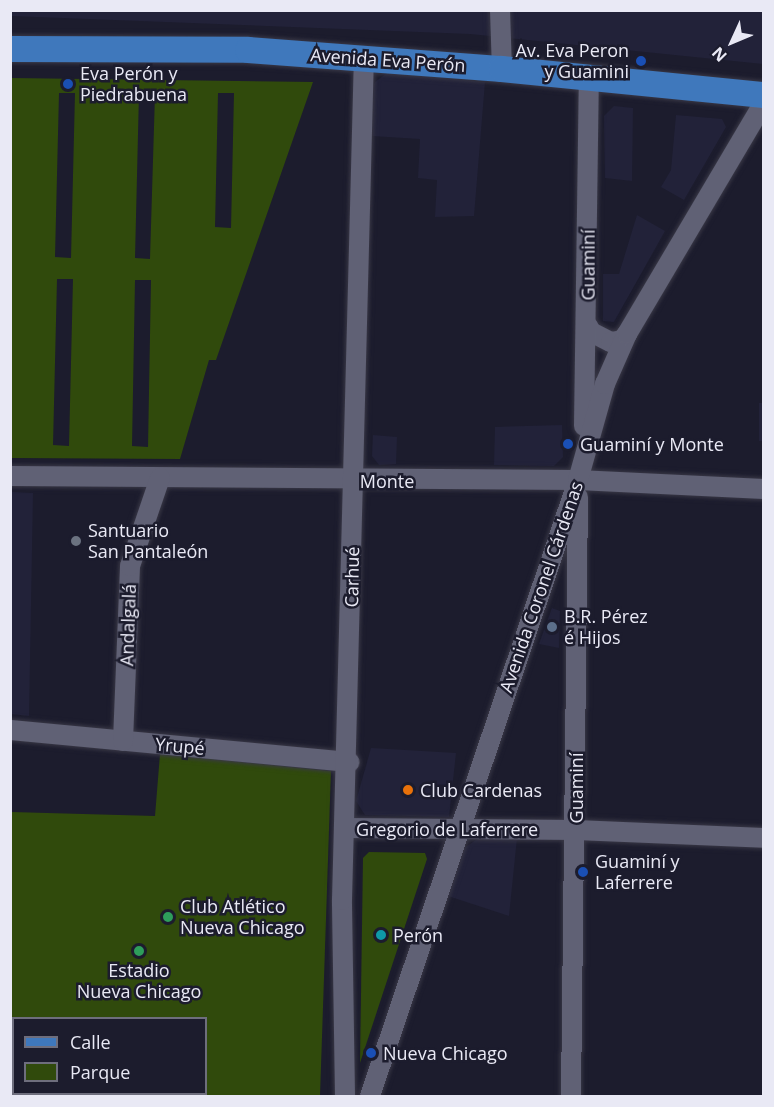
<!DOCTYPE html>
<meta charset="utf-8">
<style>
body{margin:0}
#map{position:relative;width:774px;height:1107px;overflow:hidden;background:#1c1c2d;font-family:"Open Sans",sans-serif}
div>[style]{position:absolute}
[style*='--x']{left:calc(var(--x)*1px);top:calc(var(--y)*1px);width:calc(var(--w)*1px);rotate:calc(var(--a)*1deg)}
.built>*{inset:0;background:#222239;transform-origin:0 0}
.green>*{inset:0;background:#304a0c}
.roads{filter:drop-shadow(0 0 2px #393846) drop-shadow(0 0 2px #393846)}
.minor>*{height:20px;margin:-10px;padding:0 10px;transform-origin:10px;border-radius:10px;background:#606175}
.major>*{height:26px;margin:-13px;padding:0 13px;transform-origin:13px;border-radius:13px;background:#3f78bc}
.dots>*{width:16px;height:16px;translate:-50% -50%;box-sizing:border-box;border:3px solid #1c1c2d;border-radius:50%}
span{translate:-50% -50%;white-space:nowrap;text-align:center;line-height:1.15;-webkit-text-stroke:5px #1c1c2d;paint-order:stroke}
.poi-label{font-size:18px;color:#e9e9f5}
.right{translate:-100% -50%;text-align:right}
.left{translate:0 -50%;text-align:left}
.street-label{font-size:18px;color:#e9e9f5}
.frame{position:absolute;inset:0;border:12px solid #e9e9f5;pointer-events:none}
.legend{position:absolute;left:12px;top:1017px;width:195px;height:78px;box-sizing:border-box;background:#1c1c2d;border:2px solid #6e6e7d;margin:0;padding:8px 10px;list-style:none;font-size:18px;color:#e9e9f5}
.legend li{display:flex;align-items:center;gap:12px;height:30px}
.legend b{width:30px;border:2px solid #6e6e7d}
.north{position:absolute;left:702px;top:12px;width:60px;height:60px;-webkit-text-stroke:4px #1c1c2d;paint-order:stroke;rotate:226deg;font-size:16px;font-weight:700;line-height:24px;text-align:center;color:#e9e9f5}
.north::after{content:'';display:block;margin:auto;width:21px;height:27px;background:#e9e9f5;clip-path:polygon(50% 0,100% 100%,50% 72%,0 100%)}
</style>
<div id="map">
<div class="built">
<i style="clip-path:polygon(11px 10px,763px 11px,763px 64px,470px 34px,11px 16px)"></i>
<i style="clip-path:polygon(387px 73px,485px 82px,474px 216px,435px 217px,437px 180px,418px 178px,420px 139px,372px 136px,372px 89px,375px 82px)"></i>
<i style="clip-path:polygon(614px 106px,633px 108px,632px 181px,605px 178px,604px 116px)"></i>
<i style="clip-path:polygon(676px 115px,722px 119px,726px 127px,684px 200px,661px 187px,671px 170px)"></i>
<i style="clip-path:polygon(637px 215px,665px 231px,614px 322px,603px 321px,603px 274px,619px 274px)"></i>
<i style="left:759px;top:403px;width:4px;height:38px"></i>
<i style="clip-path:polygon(562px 425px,563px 457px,554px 466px,494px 465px,495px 427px)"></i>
<i style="clip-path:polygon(373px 435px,397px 437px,396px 464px,379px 465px,372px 456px)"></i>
<i style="clip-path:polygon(11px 492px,33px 493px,29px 716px,11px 714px)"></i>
<i style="clip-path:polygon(552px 608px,560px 611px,559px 648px,539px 644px)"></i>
<i style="clip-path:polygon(371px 748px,456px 753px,449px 817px,365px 815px,356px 801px)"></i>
<i style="clip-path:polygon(479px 838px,517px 838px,509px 916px,448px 896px,464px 848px)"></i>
</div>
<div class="green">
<i style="clip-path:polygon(evenodd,11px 78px,313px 82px,216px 360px,209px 360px,180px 459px,11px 458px,11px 78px,59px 93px,75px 93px,71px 258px,55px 257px,59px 93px,11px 78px,139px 93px,155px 94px,150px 259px,135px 258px,139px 93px,11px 78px,218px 93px,234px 93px,231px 228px,215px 227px,218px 93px,11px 78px,57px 279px,73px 279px,69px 446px,53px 445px,57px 279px,11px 78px,135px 280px,151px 280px,148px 447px,132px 446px,135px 280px)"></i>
<i style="clip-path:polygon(evenodd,160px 754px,331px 771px,320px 1096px,11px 1096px,11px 812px,155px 816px,160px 754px,14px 1018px,206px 1018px,206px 1094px,14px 1094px,14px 1018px)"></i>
<i style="clip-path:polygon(369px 852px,425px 853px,427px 859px,360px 1063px,363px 858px)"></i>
</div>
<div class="roads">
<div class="minor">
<i style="--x:500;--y:10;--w:59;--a:88.1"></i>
<i style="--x:588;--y:326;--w:7;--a:63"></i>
<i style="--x:591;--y:332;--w:22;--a:27"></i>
<i style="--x:611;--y:342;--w:11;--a:-10"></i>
<i style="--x:622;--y:340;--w:8;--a:-50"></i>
<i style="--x:584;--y:426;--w:347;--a:-89.2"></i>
<i style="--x:10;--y:476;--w:568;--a:0.4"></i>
<i style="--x:578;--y:480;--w:186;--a:2.8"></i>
<i style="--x:10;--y:730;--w:341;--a:5.4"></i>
<i style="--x:123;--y:741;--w:175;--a:-87.7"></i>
<i style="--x:130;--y:566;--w:93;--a:-71.2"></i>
<i style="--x:347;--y:828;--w:229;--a:0.5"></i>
<i style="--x:576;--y:830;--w:188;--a:2.4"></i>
<i style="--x:345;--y:1096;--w:196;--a:-90.9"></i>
<i style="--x:342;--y:900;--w:843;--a:-88.51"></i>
<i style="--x:370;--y:1096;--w:650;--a:-71.34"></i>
<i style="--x:578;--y:480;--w:100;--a:-74.3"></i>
<i style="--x:605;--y:384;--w:55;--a:-66.3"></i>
<i style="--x:627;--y:334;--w:269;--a:-59.4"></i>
<i style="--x:571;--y:1096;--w:599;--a:-89.33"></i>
</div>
<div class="major">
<i style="--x:10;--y:49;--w:238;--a:0.2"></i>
<i style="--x:248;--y:50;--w:255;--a:4.3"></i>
<i style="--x:502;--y:69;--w:263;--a:5.7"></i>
</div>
</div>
<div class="dots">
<i style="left:641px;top:61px;background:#1a4fb4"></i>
<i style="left:68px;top:84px;background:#1a4fb4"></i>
<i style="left:568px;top:444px;background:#1a4fb4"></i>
<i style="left:76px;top:541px;background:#6b7280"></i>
<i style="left:552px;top:627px;background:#5c6f8a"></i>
<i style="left:408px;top:790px;background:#e8710a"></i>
<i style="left:583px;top:872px;background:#1a4fb4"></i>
<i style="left:168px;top:917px;background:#2e9e5b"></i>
<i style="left:381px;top:935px;background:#0f9aa8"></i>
<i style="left:139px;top:951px;background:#2e9e5b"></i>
<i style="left:371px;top:1053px;background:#1a4fb4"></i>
</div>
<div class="poi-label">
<span class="right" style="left:629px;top:61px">Av. Eva Peron<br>y Guamini</span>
<span class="left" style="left:80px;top:84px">Eva Perón y<br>Piedrabuena</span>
<span class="left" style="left:580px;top:444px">Guaminí y Monte</span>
<span class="left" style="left:88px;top:541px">Santuario<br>San Pantaleón</span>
<span class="left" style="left:564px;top:627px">B.R. Pérez<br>é Hijos</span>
<span class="left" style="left:420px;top:790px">Club Cardenas</span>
<span class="left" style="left:595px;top:872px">Guaminí y<br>Laferrere</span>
<span class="left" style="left:180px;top:917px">Club Atlético<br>Nueva Chicago</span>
<span class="left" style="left:393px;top:935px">Perón</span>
<span style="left:139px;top:981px">Estadio<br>Nueva Chicago</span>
<span class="left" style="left:383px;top:1053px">Nueva Chicago</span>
</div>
<div class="street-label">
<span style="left:388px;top:60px;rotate:4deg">Avenida Eva Perón</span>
<span style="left:588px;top:265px;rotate:-90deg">Guaminí</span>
<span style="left:387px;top:481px">Monte</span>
<span style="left:352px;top:577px;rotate:-89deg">Carhué</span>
<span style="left:541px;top:587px;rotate:-71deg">Avenida Coronel Cárdenas</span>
<span style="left:128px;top:625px;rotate:-88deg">Andalgalá</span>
<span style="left:180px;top:746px;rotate:5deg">Yrupé</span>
<span style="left:576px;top:788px;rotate:-90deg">Guaminí</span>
<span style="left:447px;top:829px">Gregorio de Laferrere</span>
</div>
<div class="frame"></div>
<ul class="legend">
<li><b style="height:8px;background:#3f78bc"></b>Calle</li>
<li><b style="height:16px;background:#304a0c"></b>Parque</li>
</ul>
<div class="north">N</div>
</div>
